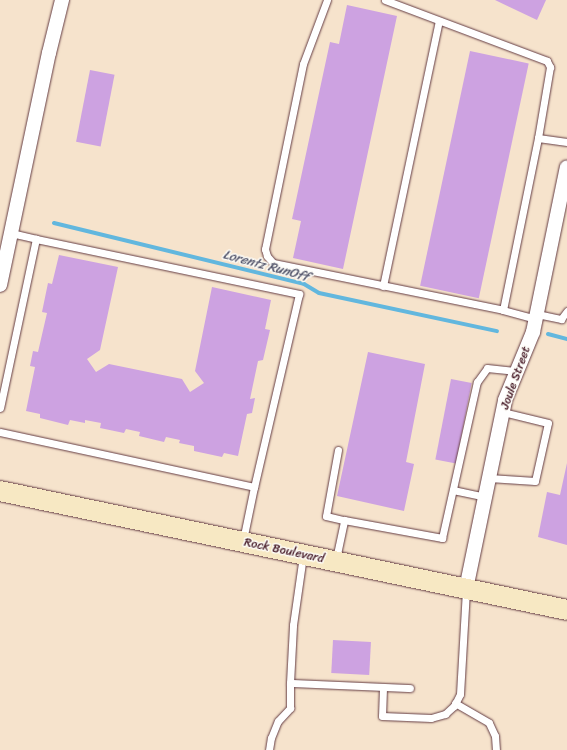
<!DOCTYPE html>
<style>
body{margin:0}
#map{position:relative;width:567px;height:750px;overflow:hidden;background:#f6e3cc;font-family:Sriracha,sans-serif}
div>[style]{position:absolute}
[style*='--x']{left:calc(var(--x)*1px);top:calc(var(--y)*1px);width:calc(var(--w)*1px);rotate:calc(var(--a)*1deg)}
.stream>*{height:4px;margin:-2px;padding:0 2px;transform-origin:2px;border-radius:2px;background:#62b7de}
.building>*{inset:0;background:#cda2e1;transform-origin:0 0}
.roads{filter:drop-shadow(0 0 1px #643c43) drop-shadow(0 0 1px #643c43)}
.service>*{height:7px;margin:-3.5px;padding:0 3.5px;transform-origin:3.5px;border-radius:3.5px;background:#fff}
.minor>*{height:14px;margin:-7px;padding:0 7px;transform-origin:7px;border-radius:7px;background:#fff}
.secondary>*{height:20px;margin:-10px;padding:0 10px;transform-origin:10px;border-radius:10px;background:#f7e8c3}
span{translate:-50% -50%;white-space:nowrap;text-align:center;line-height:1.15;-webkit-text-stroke:3px #fdfcf7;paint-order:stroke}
.street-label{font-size:12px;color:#4a1f2b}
.water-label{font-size:13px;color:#52546a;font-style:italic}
</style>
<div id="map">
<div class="stream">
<i style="--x:54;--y:223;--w:257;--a:13.7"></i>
<i style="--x:304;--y:284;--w:17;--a:31"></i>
<i style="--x:319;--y:293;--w:182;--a:12.1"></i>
<i style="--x:548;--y:334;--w:20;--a:15"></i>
</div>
<div class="building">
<i style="clip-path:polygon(495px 0,546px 0,537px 20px)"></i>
<i style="clip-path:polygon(347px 5px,397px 16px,343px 269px,293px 258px,301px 221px,292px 219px,330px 42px,339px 44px)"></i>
<i style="left:470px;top:51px;width:60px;height:240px;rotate:12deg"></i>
<i style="left:90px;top:70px;width:25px;height:73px;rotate:11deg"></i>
<i style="clip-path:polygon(59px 255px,118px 267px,100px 350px,87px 359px,96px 372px,109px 364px,182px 379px,190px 392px,204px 383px,195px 371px,212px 287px,271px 300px,265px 329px,270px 330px,263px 360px,258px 361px,250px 399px,255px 398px,252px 413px,247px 414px,238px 456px,224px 453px,222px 457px,194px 451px,194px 446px,179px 443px,180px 440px,166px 437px,164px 442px,139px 436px,140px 432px,126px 429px,124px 433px,100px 428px,101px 423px,85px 420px,85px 423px,70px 420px,68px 425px,40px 418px,40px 414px,26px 411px,35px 367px,30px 366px,33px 351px,38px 352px,47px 313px,42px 312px,48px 283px,52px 284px)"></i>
<i style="clip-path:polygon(368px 352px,425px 364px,406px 462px,414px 464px,404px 511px,337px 496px)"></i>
<i style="left:451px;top:379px;width:21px;height:82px;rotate:11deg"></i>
<i style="clip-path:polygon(567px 463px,567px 545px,538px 537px,547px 492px,560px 495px)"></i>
<i style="left:333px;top:640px;width:38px;height:33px;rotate:3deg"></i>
</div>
<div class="roads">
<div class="service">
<i style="--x:327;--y:0;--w:68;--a:110.6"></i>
<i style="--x:303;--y:64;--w:189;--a:101.6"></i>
<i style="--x:265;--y:249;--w:7;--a:74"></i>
<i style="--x:267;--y:256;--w:9;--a:49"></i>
<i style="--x:273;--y:263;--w:235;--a:11.5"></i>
<i style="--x:385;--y:0;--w:173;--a:20.6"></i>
<i style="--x:547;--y:61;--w:7;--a:63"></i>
<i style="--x:550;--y:67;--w:72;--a:99.6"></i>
<i style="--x:11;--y:233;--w:26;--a:13"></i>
<i style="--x:383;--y:286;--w:271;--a:-78.1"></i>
<i style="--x:537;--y:314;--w:25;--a:12"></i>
<i style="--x:561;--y:319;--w:10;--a:-53"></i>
<i style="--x:536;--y:319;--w:34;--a:-165"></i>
<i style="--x:503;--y:310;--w:176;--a:-78.5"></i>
<i style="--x:538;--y:138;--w:29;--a:8"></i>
<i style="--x:0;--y:408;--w:173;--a:-78"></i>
<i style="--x:36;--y:239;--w:269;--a:11.8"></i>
<i style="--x:299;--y:294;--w:198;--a:103.1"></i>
<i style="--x:0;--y:432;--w:260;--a:12.2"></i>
<i style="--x:254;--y:487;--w:54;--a:101.7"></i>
<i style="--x:338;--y:450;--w:67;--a:100.3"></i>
<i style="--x:326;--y:516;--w:18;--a:13"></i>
<i style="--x:489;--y:478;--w:46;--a:3.7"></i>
<i style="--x:535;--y:481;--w:59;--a:-77.4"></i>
<i style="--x:548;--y:423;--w:46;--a:-166.3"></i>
<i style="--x:453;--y:490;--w:33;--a:12"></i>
<i style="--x:336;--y:559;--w:40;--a:-78"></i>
<i style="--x:344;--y:520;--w:100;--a:10.4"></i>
<i style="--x:442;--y:538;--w:160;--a:-77.4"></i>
<i style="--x:477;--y:382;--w:17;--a:-54"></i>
<i style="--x:487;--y:368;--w:30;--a:6"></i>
<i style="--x:290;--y:683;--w:58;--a:-87"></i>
<i style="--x:293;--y:625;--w:70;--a:-81.8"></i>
<i style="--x:383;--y:688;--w:28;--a:92"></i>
<i style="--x:382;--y:716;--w:49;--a:2.3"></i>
<i style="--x:431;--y:718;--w:15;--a:-16"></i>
<i style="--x:445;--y:714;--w:12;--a:-42"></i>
<i style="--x:454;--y:706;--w:13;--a:-63"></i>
<i style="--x:460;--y:694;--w:105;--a:-86.7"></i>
<i style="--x:455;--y:703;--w:39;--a:30"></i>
<i style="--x:489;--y:723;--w:14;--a:65"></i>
<i style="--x:495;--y:736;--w:14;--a:86"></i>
<i style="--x:269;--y:750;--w:12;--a:-81"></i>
<i style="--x:271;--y:738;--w:18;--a:-68"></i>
<i style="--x:278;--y:721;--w:18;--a:-47"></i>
<i style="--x:290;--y:708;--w:25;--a:-90"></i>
<i style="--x:290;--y:683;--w:120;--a:2.4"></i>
</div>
<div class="minor">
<i style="--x:0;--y:285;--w:237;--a:-78.1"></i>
<i style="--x:49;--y:53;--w:55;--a:-76.2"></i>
<i style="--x:466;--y:589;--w:193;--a:-78.3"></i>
<i style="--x:505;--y:400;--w:74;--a:-67.6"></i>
<i style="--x:533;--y:332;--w:168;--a:-78.4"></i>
</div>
<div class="secondary">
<i style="--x:0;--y:491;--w:579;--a:11.85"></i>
</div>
</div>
<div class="street-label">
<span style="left:516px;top:378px;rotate:-70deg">Joule Street</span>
<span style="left:284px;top:551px;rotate:12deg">Rock Boulevard</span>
</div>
<div class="water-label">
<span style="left:266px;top:266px;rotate:15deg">Lorentz RunOff</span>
</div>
</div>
